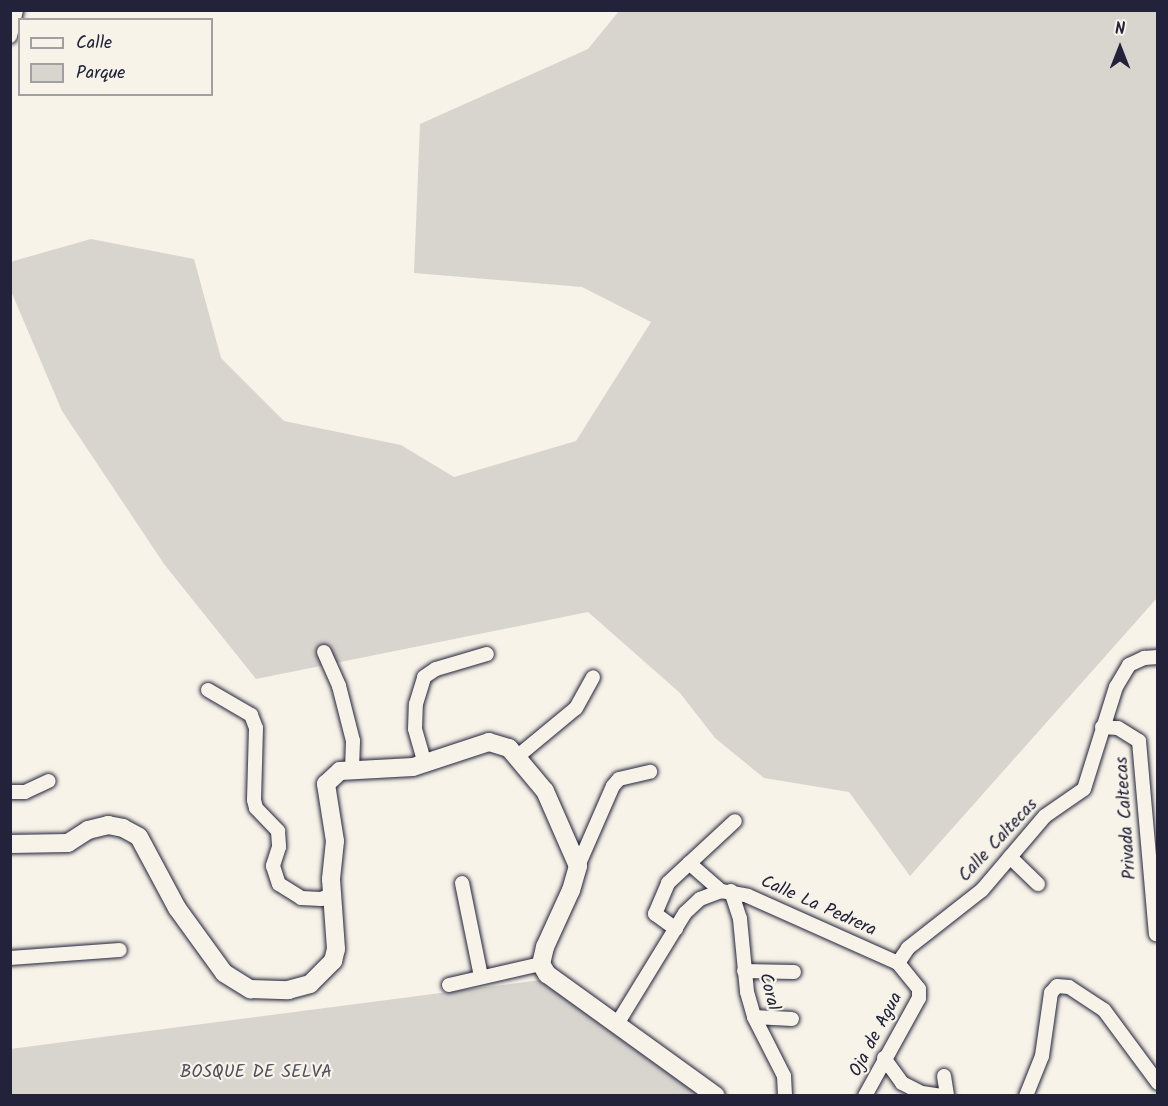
<!DOCTYPE html>
<style>
body{margin:0}
#map{position:relative;width:1168px;height:1106px;overflow:hidden;background:#f7f3e8;font-family:Kalam,sans-serif}
div>[style]{position:absolute}
[style*='--x']{left:calc(var(--x)*1px);top:calc(var(--y)*1px);width:calc(var(--w)*1px);rotate:calc(var(--a)*1deg)}
.green>*{inset:0;background:#d8d5cf}
.roads{filter:drop-shadow(0 0 2px #22223b) drop-shadow(0 0 2px #22223b)}
.minor>*{height:14px;margin:-7px;padding:0 7px;transform-origin:7px;border-radius:7px;background:#f7f3e8}
.major>*{height:18px;margin:-9px;padding:0 9px;transform-origin:9px;border-radius:9px;background:#f7f3e8}
span{translate:-50% -50%;white-space:nowrap;text-align:center;line-height:1.15;-webkit-text-stroke:4.5px #f7f3e8;paint-order:stroke}
.street-label{font-size:18px;color:#22223b}
.park-label{font-size:18px;color:#504f60}
.frame{position:absolute;inset:0;border:12px solid #22223b;pointer-events:none}
.legend{position:absolute;left:18px;top:18px;width:195px;height:78px;box-sizing:border-box;background:#f7f3e8;border:2px solid #a29fa3;margin:0;padding:8px 10px;list-style:none;font-size:18px;color:#22223b}
.legend li{display:flex;align-items:center;gap:12px;height:30px}
.legend b{width:30px;border:2px solid #a29fa3}
.north{position:absolute;left:1090px;top:18px;width:60px;height:60px;-webkit-text-stroke:4px #f7f3e8;paint-order:stroke;rotate:0deg;font-size:16px;font-weight:700;line-height:24px;text-align:center;color:#22223b}
.north::after{content:'';display:block;margin:auto;width:21px;height:27px;background:#22223b;clip-path:polygon(50% 0,100% 100%,50% 72%,0 100%)}
</style>
<div id="map">
<div class="green">
<i style="clip-path:polygon(619px 11px,1157px 11px,1157px 598px,910px 876px,849px 792px,764px 778px,715px 738px,680px 693px,588px 612px,256px 679px,164px 564px,62px 411px,11px 291px,10px 262px,91px 239px,194px 259px,221px 358px,284px 421px,401px 445px,454px 477px,576px 441px,651px 322px,582px 287px,414px 273px,420px 124px,588px 49px)"></i>
<i style="clip-path:polygon(541px 980px,702px 1095px,11px 1095px,10px 1049px)"></i>
</div>
<div class="roads">
<div class="minor">
<i style="--x:10;--y:36;--w:27;--a:-77"></i>
<i style="--x:324;--y:652;--w:37;--a:66"></i>
<i style="--x:339;--y:686;--w:57;--a:75.7"></i>
<i style="--x:353;--y:741;--w:29;--a:92"></i>
<i style="--x:208;--y:690;--w:50;--a:30.2"></i>
<i style="--x:251;--y:715;--w:14;--a:69"></i>
<i style="--x:256;--y:728;--w:72;--a:91.6"></i>
<i style="--x:254;--y:800;--w:8;--a:76"></i>
<i style="--x:256;--y:808;--w:32;--a:46"></i>
<i style="--x:278;--y:831;--w:16;--a:86"></i>
<i style="--x:279;--y:847;--w:20;--a:108"></i>
<i style="--x:273;--y:866;--w:19;--a:72"></i>
<i style="--x:279;--y:884;--w:26;--a:32"></i>
<i style="--x:301;--y:898;--w:20;--a:3"></i>
<i style="--x:321;--y:899;--w:11;--a:-22"></i>
<i style="--x:1102;--y:727;--w:16;--a:4"></i>
<i style="--x:1118;--y:728;--w:25;--a:32"></i>
<i style="--x:1139;--y:741;--w:194;--a:85"></i>
<i style="--x:518;--y:756;--w:75;--a:-39.6"></i>
<i style="--x:576;--y:708;--w:35;--a:-61"></i>
<i style="--x:425;--y:764;--w:36;--a:-106"></i>
<i style="--x:415;--y:729;--w:25;--a:-88"></i>
<i style="--x:416;--y:704;--w:28;--a:-73"></i>
<i style="--x:424;--y:677;--w:14;--a:-34"></i>
<i style="--x:436;--y:669;--w:53;--a:-16.4"></i>
<i style="--x:10;--y:792;--w:15;--a:0"></i>
<i style="--x:25;--y:792;--w:26;--a:-25"></i>
<i style="--x:1010;--y:857;--w:39;--a:44"></i>
<i style="--x:689;--y:863;--w:43;--a:41.2"></i>
<i style="--x:578;--y:866;--w:87;--a:-66.4"></i>
<i style="--x:613;--y:786;--w:9;--a:-49"></i>
<i style="--x:619;--y:779;--w:32;--a:-13"></i>
<i style="--x:462;--y:883;--w:95;--a:78.5"></i>
<i style="--x:731;--y:891;--w:29;--a:72"></i>
<i style="--x:740;--y:919;--w:73;--a:84.5"></i>
<i style="--x:747;--y:992;--w:26;--a:74"></i>
<i style="--x:754;--y:1017;--w:66;--a:63"></i>
<i style="--x:784;--y:1076;--w:20;--a:87"></i>
<i style="--x:676;--y:929;--w:26;--a:-144"></i>
<i style="--x:655;--y:914;--w:34;--a:-67"></i>
<i style="--x:668;--y:883;--w:91;--a:-42.8"></i>
<i style="--x:10;--y:958;--w:110;--a:-4.2"></i>
<i style="--x:898;--y:963;--w:18;--a:-56"></i>
<i style="--x:908;--y:948;--w:94;--a:-38.1"></i>
<i style="--x:982;--y:890;--w:97;--a:-49.6"></i>
<i style="--x:1045;--y:816;--w:47;--a:-34.7"></i>
<i style="--x:1084;--y:789;--w:107;--a:-72.6"></i>
<i style="--x:1116;--y:687;--w:26;--a:-59"></i>
<i style="--x:1129;--y:665;--w:17;--a:-25"></i>
<i style="--x:1144;--y:658;--w:14;--a:-4"></i>
<i style="--x:744;--y:971;--w:50;--a:1.1"></i>
<i style="--x:449;--y:985;--w:94;--a:-12.9"></i>
<i style="--x:754;--y:1017;--w:38;--a:3"></i>
<i style="--x:617;--y:1024;--w:130;--a:-58.5"></i>
<i style="--x:685;--y:913;--w:21;--a:-43"></i>
<i style="--x:700;--y:899;--w:22;--a:-21"></i>
<i style="--x:721;--y:891;--w:27;--a:10"></i>
<i style="--x:748;--y:896;--w:164;--a:24.1"></i>
<i style="--x:898;--y:963;--w:33;--a:51"></i>
<i style="--x:919;--y:989;--w:9;--a:90"></i>
<i style="--x:919;--y:998;--w:112;--a:118.9"></i>
<i style="--x:884;--y:1058;--w:31;--a:54"></i>
<i style="--x:902;--y:1083;--w:22;--a:27"></i>
<i style="--x:922;--y:1093;--w:22;--a:8"></i>
<i style="--x:944;--y:1076;--w:20;--a:81"></i>
<i style="--x:1026;--y:1096;--w:43;--a:-68.2"></i>
<i style="--x:1042;--y:1056;--w:64;--a:-81.9"></i>
<i style="--x:1051;--y:993;--w:9;--a:-49"></i>
<i style="--x:1057;--y:986;--w:12;--a:5"></i>
<i style="--x:1069;--y:987;--w:42;--a:33.3"></i>
<i style="--x:1104;--y:1010;--w:91;--a:53.5"></i>
</div>
<div class="major">
<i style="--x:10;--y:844;--w:58;--a:-1"></i>
<i style="--x:68;--y:843;--w:24;--a:-33"></i>
<i style="--x:88;--y:830;--w:21;--a:-14"></i>
<i style="--x:108;--y:825;--w:15;--a:11"></i>
<i style="--x:123;--y:828;--w:18;--a:29"></i>
<i style="--x:139;--y:837;--w:81;--a:61.8"></i>
<i style="--x:177;--y:908;--w:80;--a:54.1"></i>
<i style="--x:224;--y:973;--w:31;--a:32"></i>
<i style="--x:250;--y:989;--w:38;--a:2"></i>
<i style="--x:288;--y:990;--w:23;--a:-15"></i>
<i style="--x:310;--y:984;--w:33;--a:-45"></i>
<i style="--x:333;--y:961;--w:12;--a:-76"></i>
<i style="--x:336;--y:949;--w:70;--a:-94.1"></i>
<i style="--x:331;--y:879;--w:38;--a:-84"></i>
<i style="--x:335;--y:841;--w:58;--a:-99"></i>
<i style="--x:326;--y:784;--w:19;--a:-43"></i>
<i style="--x:340;--y:771;--w:73;--a:-3.1"></i>
<i style="--x:413;--y:767;--w:80;--a:-18.2"></i>
<i style="--x:489;--y:742;--w:21;--a:17"></i>
<i style="--x:509;--y:748;--w:56;--a:50.1"></i>
<i style="--x:545;--y:791;--w:82;--a:66.3"></i>
<i style="--x:578;--y:866;--w:25;--a:106"></i>
<i style="--x:571;--y:890;--w:63;--a:114.5"></i>
<i style="--x:545;--y:947;--w:17;--a:103"></i>
<i style="--x:541;--y:964;--w:12;--a:59"></i>
<i style="--x:547;--y:974;--w:208;--a:35.8"></i>
</div>
</div>
<div class="street-label">
<span style="left:1127px;top:818px;rotate:-94deg">Privada Caltecas</span>
<span style="left:999px;top:841px;rotate:-47deg">Calle Caltecas</span>
<span style="left:818px;top:907px;rotate:24deg">Calle La Pedrera</span>
<span style="left:768px;top:992px;rotate:76deg">Coral</span>
<span style="left:877px;top:1035px;rotate:-62deg">Oja de Agua</span>
</div>
<div class="park-label">
<span style="left:256px;top:1073px">BOSQUE DE SELVA</span>
</div>
<div class="frame"></div>
<ul class="legend">
<li><b style="height:8px;background:#f7f3e8"></b>Calle</li>
<li><b style="height:16px;background:#d8d5cf"></b>Parque</li>
</ul>
<div class="north">N</div>
</div>
